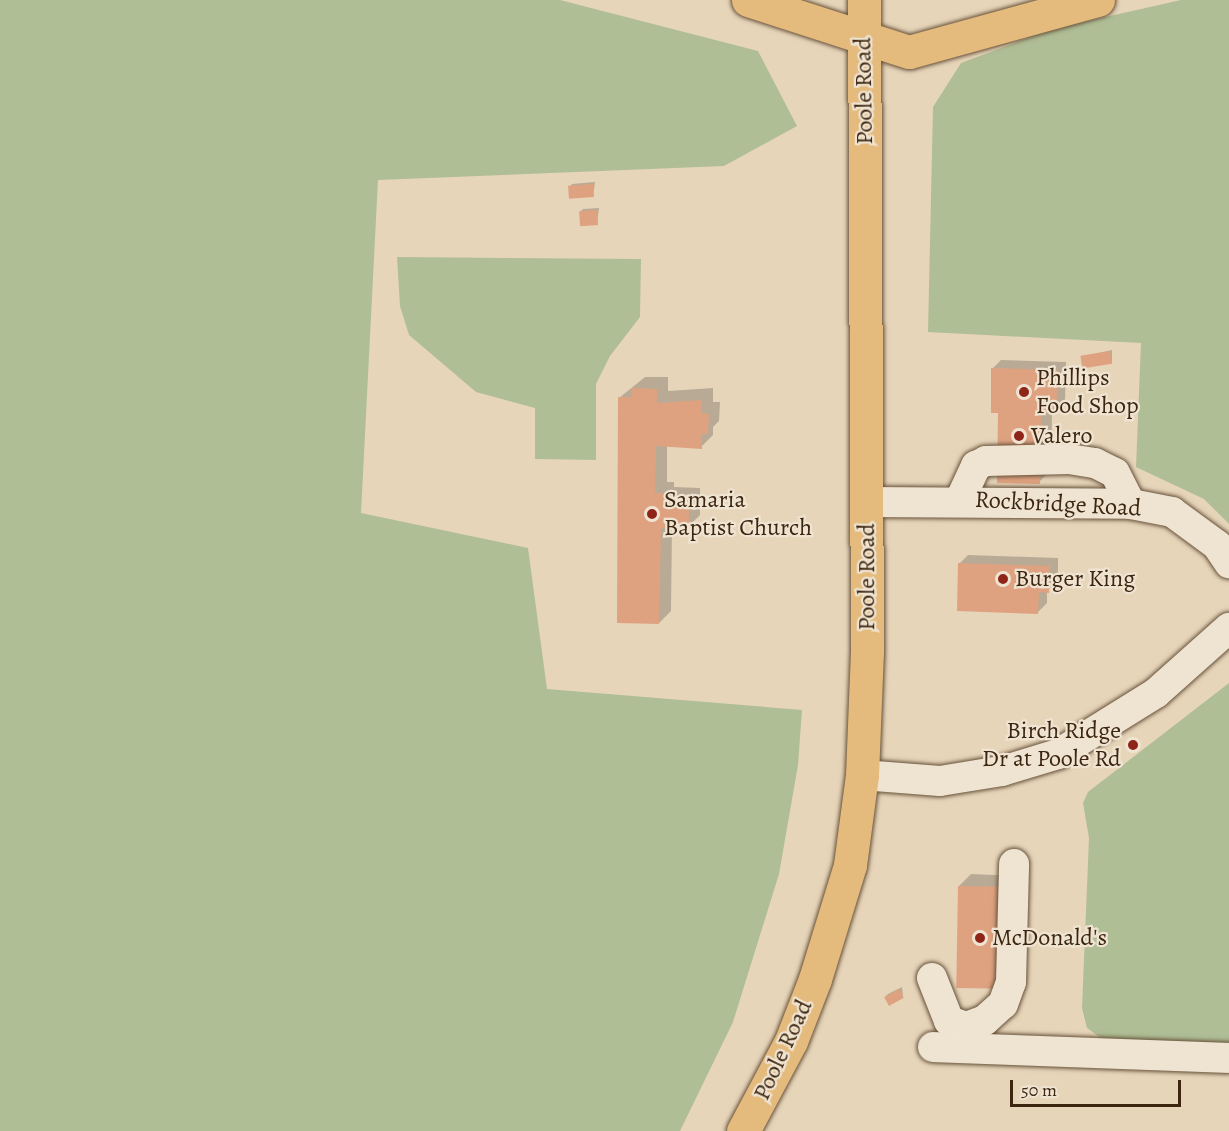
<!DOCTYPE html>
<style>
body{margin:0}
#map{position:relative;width:1229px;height:1131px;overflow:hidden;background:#e7d5ba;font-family:Alegreya,serif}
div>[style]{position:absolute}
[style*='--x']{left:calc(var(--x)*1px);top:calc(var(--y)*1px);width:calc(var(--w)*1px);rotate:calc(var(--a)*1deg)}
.green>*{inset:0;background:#afbe95}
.shadow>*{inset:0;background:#0003}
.building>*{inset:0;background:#dfa281;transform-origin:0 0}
.roads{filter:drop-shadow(0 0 2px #67523a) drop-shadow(0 0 2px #67523a)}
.minor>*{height:30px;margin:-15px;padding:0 15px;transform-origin:15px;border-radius:15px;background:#efe4d2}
.major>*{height:33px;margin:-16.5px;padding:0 16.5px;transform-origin:16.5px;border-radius:16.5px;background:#e4ba7d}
.highway>*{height:33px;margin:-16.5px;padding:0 16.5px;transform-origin:16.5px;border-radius:16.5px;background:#e4ba7d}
.dots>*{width:16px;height:16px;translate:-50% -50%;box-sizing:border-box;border:3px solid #efe4d2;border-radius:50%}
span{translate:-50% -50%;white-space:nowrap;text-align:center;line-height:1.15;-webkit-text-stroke:4.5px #efe4d2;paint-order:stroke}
.street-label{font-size:24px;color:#3c2610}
.poi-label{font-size:24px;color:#3c2610}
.left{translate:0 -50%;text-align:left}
.right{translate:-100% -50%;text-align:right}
.scale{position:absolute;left:1010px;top:1080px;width:171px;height:27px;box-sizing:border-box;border:3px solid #3c2610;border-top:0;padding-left:8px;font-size:18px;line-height:21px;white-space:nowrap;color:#3c2610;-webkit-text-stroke:4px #efe4d2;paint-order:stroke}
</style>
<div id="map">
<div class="green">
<i style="clip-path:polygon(0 0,560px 0,758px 51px,797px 126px,724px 166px,378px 180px,361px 513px,528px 548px,547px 689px,802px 710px,798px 765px,779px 874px,733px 1022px,680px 1131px,0 1131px)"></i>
<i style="clip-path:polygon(1181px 0,1229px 0,1229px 524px,1204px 499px,1136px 467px,1141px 343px,928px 332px,933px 107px,961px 63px,1052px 29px)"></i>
<i style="clip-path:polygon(397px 257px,641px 259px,640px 317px,610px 356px,596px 384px,596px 460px,535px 459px,535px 408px,476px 392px,409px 335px,400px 306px)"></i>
<i style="clip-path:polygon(1229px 683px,1229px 1043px,1105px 1041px,1087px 1028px,1082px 1008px,1089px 838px,1083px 803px,1088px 792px)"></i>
</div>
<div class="shadow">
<i style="clip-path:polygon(595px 182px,593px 196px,570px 187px,572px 184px)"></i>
<i style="clip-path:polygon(599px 208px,597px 223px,580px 212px,583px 209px)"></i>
<i style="clip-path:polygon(1112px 350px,1112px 363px,1082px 358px,1085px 356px)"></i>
<i style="clip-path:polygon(1001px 360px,1066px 362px,1065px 403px,1052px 412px,1051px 470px,1039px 482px,1000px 412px,992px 369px)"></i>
<i style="clip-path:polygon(645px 377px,668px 377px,668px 391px,713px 388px,713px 402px,720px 402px,719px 421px,713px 427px,713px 435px,701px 447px,667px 445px,667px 482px,674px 482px,674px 487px,700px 488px,700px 515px,688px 527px,672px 527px,671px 611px,659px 623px,619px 398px)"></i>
<i style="clip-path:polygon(968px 555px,1058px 558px,1058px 582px,1047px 591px,1047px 603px,1038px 612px,959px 564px)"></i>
<i style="clip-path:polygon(971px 874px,1017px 876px,1001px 989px,959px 886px)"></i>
<i style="clip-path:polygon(902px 987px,903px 997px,885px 997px,888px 994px)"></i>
</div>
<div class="building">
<i style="left:593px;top:184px;width:13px;height:25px;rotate:86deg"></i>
<i style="left:597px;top:210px;width:15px;height:18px;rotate:86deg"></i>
<i style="left:1110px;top:351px;width:13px;height:30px;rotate:81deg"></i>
<i style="clip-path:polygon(991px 368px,1058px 370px,1056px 413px,1041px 414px,1040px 484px,997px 483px,998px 413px,991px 413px)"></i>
<i style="clip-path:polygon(632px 388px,657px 389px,657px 403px,702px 400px,701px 413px,709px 414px,708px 434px,702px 434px,702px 449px,656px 446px,655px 493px,663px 493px,663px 499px,689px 499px,689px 529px,661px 528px,659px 624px,617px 623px,618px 397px,632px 397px)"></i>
<i style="clip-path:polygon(958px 563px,1050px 566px,1049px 593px,1039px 592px,1038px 614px,957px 611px)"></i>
<i style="left:958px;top:886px;width:47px;height:102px;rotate:1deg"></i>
<i style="left:899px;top:989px;width:10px;height:17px;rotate:61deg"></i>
</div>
<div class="roads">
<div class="minor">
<i style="--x:960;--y:500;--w:38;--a:-65"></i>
<i style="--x:976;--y:466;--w:11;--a:-27"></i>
<i style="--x:986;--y:461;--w:83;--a:-1.4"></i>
<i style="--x:1069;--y:459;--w:26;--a:9"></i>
<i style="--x:1095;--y:463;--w:22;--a:27"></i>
<i style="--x:1115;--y:473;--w:35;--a:63"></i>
<i style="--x:867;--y:502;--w:264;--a:0.4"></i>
<i style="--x:1131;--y:504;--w:42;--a:11"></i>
<i style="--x:1172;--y:512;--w:56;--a:36.3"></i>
<i style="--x:1217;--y:545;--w:22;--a:56"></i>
<i style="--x:862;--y:775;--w:78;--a:4.4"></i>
<i style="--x:940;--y:781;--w:63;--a:-9.2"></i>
<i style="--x:1002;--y:771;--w:59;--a:-16.9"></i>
<i style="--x:1058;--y:754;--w:115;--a:-31.9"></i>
<i style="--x:1156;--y:693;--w:98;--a:-41.7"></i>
<i style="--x:932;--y:978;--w:46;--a:68.4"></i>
<i style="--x:949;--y:1021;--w:18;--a:19"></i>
<i style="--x:966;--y:1027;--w:20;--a:-20"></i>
<i style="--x:985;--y:1020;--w:24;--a:-42"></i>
<i style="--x:1003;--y:1004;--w:23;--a:-70"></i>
<i style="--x:1011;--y:982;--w:118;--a:-88.5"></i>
<i style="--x:933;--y:1047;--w:296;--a:2.1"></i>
</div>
<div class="major">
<i style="--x:743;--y:1131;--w:102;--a:-61.9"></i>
<i style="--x:791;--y:1041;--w:66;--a:-68.8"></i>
<i style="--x:815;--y:979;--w:119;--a:-72.9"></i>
<i style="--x:850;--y:865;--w:91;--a:-82.4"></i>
<i style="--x:862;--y:775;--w:123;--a:-87.7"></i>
<i style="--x:867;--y:652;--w:652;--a:-90.26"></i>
</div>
<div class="highway">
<i style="--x:748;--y:0;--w:169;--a:17.9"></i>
<i style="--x:909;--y:52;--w:196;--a:-15.4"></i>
</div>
</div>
<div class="dots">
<i style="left:1024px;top:392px;background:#8f2418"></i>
<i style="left:1019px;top:436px;background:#8f2418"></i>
<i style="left:652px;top:514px;background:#8f2418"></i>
<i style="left:1003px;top:579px;background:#8f2418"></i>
<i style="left:1133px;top:745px;background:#8f2418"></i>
<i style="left:980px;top:938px;background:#8f2418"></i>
</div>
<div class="street-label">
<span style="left:864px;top:91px;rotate:-91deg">Poole Road</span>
<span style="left:1058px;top:504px;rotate:3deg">Rockbridge Road</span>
<span style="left:867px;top:577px;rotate:-90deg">Poole Road</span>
<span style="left:783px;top:1050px;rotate:-65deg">Poole Road</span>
</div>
<div class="poi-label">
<span class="left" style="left:1036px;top:392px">Phillips<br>Food Shop</span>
<span class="left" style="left:1031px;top:436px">Valero</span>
<span class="left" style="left:664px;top:514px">Samaria<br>Baptist Church</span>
<span class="left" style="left:1015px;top:579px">Burger King</span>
<span class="right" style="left:1121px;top:745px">Birch Ridge<br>Dr at Poole Rd</span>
<span class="left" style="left:992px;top:938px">McDonald's</span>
</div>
<div class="scale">50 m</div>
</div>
